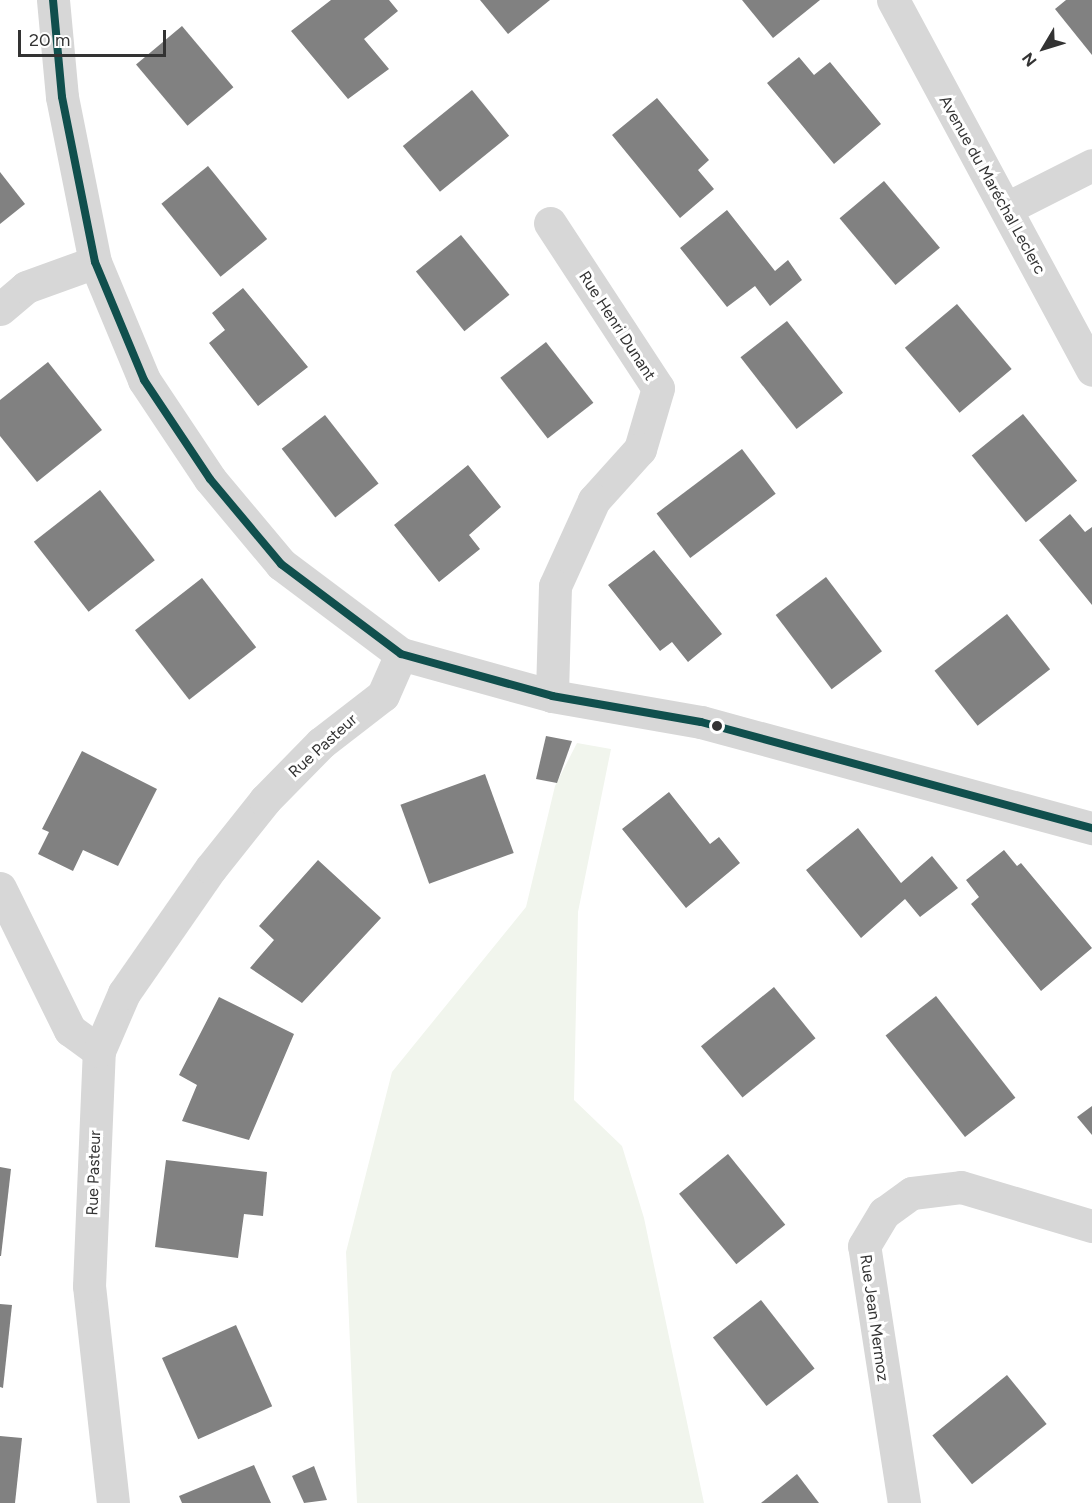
<!DOCTYPE html>
<meta charset="utf-8">
<style>
body{margin:0}
#map{position:relative;width:1092px;height:1503px;overflow:hidden;background:#fff;font-family:Figtree,sans-serif}
div>[style]{position:absolute}
[style*='--x']{left:calc(var(--x)*1px);top:calc(var(--y)*1px);width:calc(var(--w)*1px);rotate:calc(var(--a)*1deg)}
.green>*{inset:0;background:#f1f5ed}
.building>*{inset:0;background:#818181;transform-origin:0 0}
.minor>*{height:33px;margin:-16.5px;padding:0 16.5px;transform-origin:16.5px;border-radius:16.5px;background:#d7d7d7}
.bus-1>*{height:8px;margin:-4px;padding:0 4px;transform-origin:4px;border-radius:4px;background:#104f4d}
.dots>*{width:16px;height:16px;translate:-50% -50%;box-sizing:border-box;border:3px solid #fff;border-radius:50%}
span{translate:-50% -50%;white-space:nowrap;text-align:center;line-height:1.15;-webkit-text-stroke:6px #fff;paint-order:stroke}
.street-label{font-size:16px;color:#333}
.north{position:absolute;left:1014px;top:18px;width:60px;height:60px;-webkit-text-stroke:4px #fff;paint-order:stroke;rotate:232deg;font-size:16px;font-weight:700;line-height:24px;text-align:center;color:#333}
.north::after{content:'';display:block;margin:auto;width:21px;height:27px;background:#333;clip-path:polygon(50% 0,100% 100%,50% 72%,0 100%)}
.scale{position:absolute;left:18px;top:30px;width:148px;height:27px;box-sizing:border-box;border:3px solid #333;border-top:0;padding-left:8px;font-size:18px;line-height:21px;white-space:nowrap;color:#333;-webkit-text-stroke:4px #fff;paint-order:stroke}
</style>
<div id="map">
<div class="green">
<i style="clip-path:polygon(577px 743px,611px 749px,578px 912px,574px 1100px,622px 1146px,644px 1218px,704px 1503px,357px 1503px,346px 1252px,392px 1072px,526px 907px,555px 786px)"></i>
</div>
<div class="building">
<i style="clip-path:polygon(331px 0,389px 0,398px 11px,364px 39px,389px 69px,348px 99px,291px 31px)"></i>
<i style="clip-path:polygon(480px 0,550px 0,508px 34px)"></i>
<i style="clip-path:polygon(742px 0,820px 0,773px 38px)"></i>
<i style="clip-path:polygon(1066px 0,1092px 0,1092px 55px,1055px 9px)"></i>
<i style="left:182px;top:26px;width:80px;height:60px;rotate:50deg"></i>
<i style="clip-path:polygon(799px 57px,814px 75px,830px 62px,881px 124px,834px 164px,767px 83px)"></i>
<i style="left:472px;top:90px;width:59px;height:89px;rotate:51deg"></i>
<i style="clip-path:polygon(657px 98px,709px 160px,698px 170px,714px 189px,680px 218px,612px 135px)"></i>
<i style="left:208px;top:166px;width:94px;height:60px;rotate:51deg"></i>
<i style="clip-path:polygon(0 172px,25px 204px,0 224px)"></i>
<i style="left:884px;top:181px;width:87px;height:58px;rotate:50deg"></i>
<i style="clip-path:polygon(727px 210px,775px 271px,788px 260px,802px 280px,770px 306px,755px 286px,727px 307px,680px 248px)"></i>
<i style="left:461px;top:235px;width:77px;height:58px;rotate:51deg"></i>
<i style="clip-path:polygon(243px 288px,308px 367px,258px 406px,209px 343px,225px 330px,212px 313px)"></i>
<i style="left:957px;top:304px;width:85px;height:68px;rotate:50deg"></i>
<i style="left:787px;top:321px;width:91px;height:59px;rotate:52deg"></i>
<i style="left:546px;top:342px;width:77px;height:58px;rotate:52deg"></i>
<i style="clip-path:polygon(48px 362px,102px 430px,37px 482px,0 436px,0 400px)"></i>
<i style="left:1023px;top:414px;width:86px;height:66px;rotate:51deg"></i>
<i style="left:325px;top:415px;width:87px;height:55px;rotate:52deg"></i>
<i style="left:742px;top:449px;width:56px;height:107px;rotate:53deg"></i>
<i style="clip-path:polygon(468px 465px,501px 507px,469px 535px,480px 549px,439px 582px,394px 525px)"></i>
<i style="left:100px;top:490px;width:89px;height:84px;rotate:52deg"></i>
<i style="clip-path:polygon(1070px 514px,1085px 532px,1092px 527px,1092px 605px,1039px 540px)"></i>
<i style="clip-path:polygon(654px 550px,722px 634px,688px 662px,672px 642px,660px 651px,608px 585px)"></i>
<i style="left:826px;top:577px;width:93px;height:63px;rotate:53deg"></i>
<i style="left:202px;top:578px;width:88px;height:85px;rotate:52deg"></i>
<i style="left:1007px;top:614px;width:70px;height:92px;rotate:52deg"></i>
<i style="clip-path:polygon(546px 736px,572px 741px,557px 783px,536px 779px)"></i>
<i style="clip-path:polygon(82px 751px,157px 789px,118px 866px,83px 850px,73px 871px,38px 854px,49px 832px,42px 829px)"></i>
<i style="left:485px;top:774px;width:84px;height:90px;rotate:70deg"></i>
<i style="clip-path:polygon(669px 792px,710px 844px,719px 837px,740px 863px,686px 908px,622px 829px)"></i>
<i style="clip-path:polygon(858px 828px,901px 883px,932px 856px,958px 888px,920px 917px,905px 899px,861px 938px,806px 870px)"></i>
<i style="clip-path:polygon(1004px 850px,1017px 866px,1021px 863px,1092px 948px,1041px 991px,971px 904px,979px 897px,966px 880px)"></i>
<i style="clip-path:polygon(318px 860px,381px 918px,302px 1003px,250px 968px,274px 940px,259px 926px)"></i>
<i style="left:774px;top:987px;width:66px;height:94px;rotate:51deg"></i>
<i style="left:936px;top:996px;width:129px;height:64px;rotate:52deg"></i>
<i style="clip-path:polygon(219px 997px,294px 1034px,249px 1140px,182px 1121px,197px 1085px,179px 1075px)"></i>
<i style="clip-path:polygon(1092px 1106px,1092px 1135px,1077px 1117px)"></i>
<i style="left:728px;top:1154px;width:91px;height:63px;rotate:51deg"></i>
<i style="clip-path:polygon(166px 1160px,267px 1172px,263px 1216px,244px 1214px,238px 1258px,155px 1247px)"></i>
<i style="clip-path:polygon(0 1167px,11px 1169px,1px 1256px,0 1256px)"></i>
<i style="left:761px;top:1300px;width:87px;height:61px;rotate:52deg"></i>
<i style="clip-path:polygon(0 1304px,12px 1305px,3px 1388px,0 1387px)"></i>
<i style="left:236px;top:1325px;width:89px;height:81px;rotate:66deg"></i>
<i style="left:1007px;top:1375px;width:63px;height:96px;rotate:51deg"></i>
<i style="clip-path:polygon(0 1436px,22px 1438px,15px 1503px,0 1503px)"></i>
<i style="clip-path:polygon(254px 1465px,271px 1503px,182px 1503px,179px 1496px)"></i>
<i style="clip-path:polygon(314px 1466px,327px 1500px,304px 1503px,292px 1476px)"></i>
<i style="clip-path:polygon(797px 1474px,819px 1503px,761px 1503px)"></i>
</div>
<div class="minor">
<i style="--x:53;--y:0;--w:97;--a:84.7"></i>
<i style="--x:62;--y:97;--w:168;--a:78.7"></i>
<i style="--x:95;--y:262;--w:128;--a:67.4"></i>
<i style="--x:144;--y:380;--w:119;--a:56.3"></i>
<i style="--x:210;--y:479;--w:111;--a:50.1"></i>
<i style="--x:281;--y:564;--w:150;--a:36.9"></i>
<i style="--x:401;--y:654;--w:157;--a:15.5"></i>
<i style="--x:552;--y:696;--w:151;--a:9.9"></i>
<i style="--x:701;--y:722;--w:405;--a:15.2"></i>
<i style="--x:893;--y:0;--w:420;--a:61.7"></i>
<i style="--x:1007;--y:208;--w:95;--a:-26.8"></i>
<i style="--x:550;--y:223;--w:197;--a:56.8"></i>
<i style="--x:658;--y:388;--w:64;--a:106.4"></i>
<i style="--x:640;--y:449;--w:69;--a:132"></i>
<i style="--x:594;--y:500;--w:94;--a:114.4"></i>
<i style="--x:555;--y:586;--w:110;--a:91.6"></i>
<i style="--x:0;--y:309;--w:34;--a:-40"></i>
<i style="--x:26;--y:287;--w:73;--a:-19.9"></i>
<i style="--x:0;--y:888;--w:158;--a:63.8"></i>
<i style="--x:70;--y:1030;--w:36;--a:36"></i>
<i style="--x:113;--y:1503;--w:218;--a:-96.3"></i>
<i style="--x:89;--y:1286;--w:235;--a:-87.6"></i>
<i style="--x:99;--y:1051;--w:63;--a:-66.7"></i>
<i style="--x:124;--y:993;--w:152;--a:-55.2"></i>
<i style="--x:211;--y:868;--w:87;--a:-51.5"></i>
<i style="--x:265;--y:800;--w:80;--a:-45.5"></i>
<i style="--x:321;--y:743;--w:78;--a:-37.7"></i>
<i style="--x:383;--y:695;--w:45;--a:-66.3"></i>
<i style="--x:904;--y:1503;--w:260;--a:-98.8"></i>
<i style="--x:864;--y:1246;--w:39;--a:-59"></i>
<i style="--x:884;--y:1213;--w:34;--a:-36"></i>
<i style="--x:912;--y:1193;--w:49;--a:-7"></i>
<i style="--x:961;--y:1187;--w:137;--a:16.6"></i>
</div>
<div class="bus-1">
<i style="--x:53;--y:0;--w:97;--a:84.7"></i>
<i style="--x:62;--y:97;--w:168;--a:78.7"></i>
<i style="--x:95;--y:262;--w:128;--a:67.4"></i>
<i style="--x:144;--y:380;--w:119;--a:56.3"></i>
<i style="--x:210;--y:479;--w:111;--a:50.1"></i>
<i style="--x:281;--y:564;--w:150;--a:36.9"></i>
<i style="--x:401;--y:654;--w:157;--a:15.5"></i>
<i style="--x:552;--y:696;--w:151;--a:9.9"></i>
<i style="--x:701;--y:722;--w:405;--a:15.2"></i>
</div>
<div class="dots">
<i style="left:717px;top:726px;background:#333"></i>
</div>
<div class="street-label">
<span style="left:992px;top:185px;rotate:61deg">Avenue du Maréchal Leclerc</span>
<span style="left:617px;top:326px;rotate:57deg">Rue Henri Dunant</span>
<span style="left:323px;top:746px;rotate:-42deg">Rue Pasteur</span>
<span style="left:94px;top:1173px;rotate:-88deg">Rue Pasteur</span>
<span style="left:874px;top:1318px;rotate:82deg">Rue Jean Mermoz</span>
</div>
<div class="north">N</div>
<div class="scale">20 m</div>
</div>
